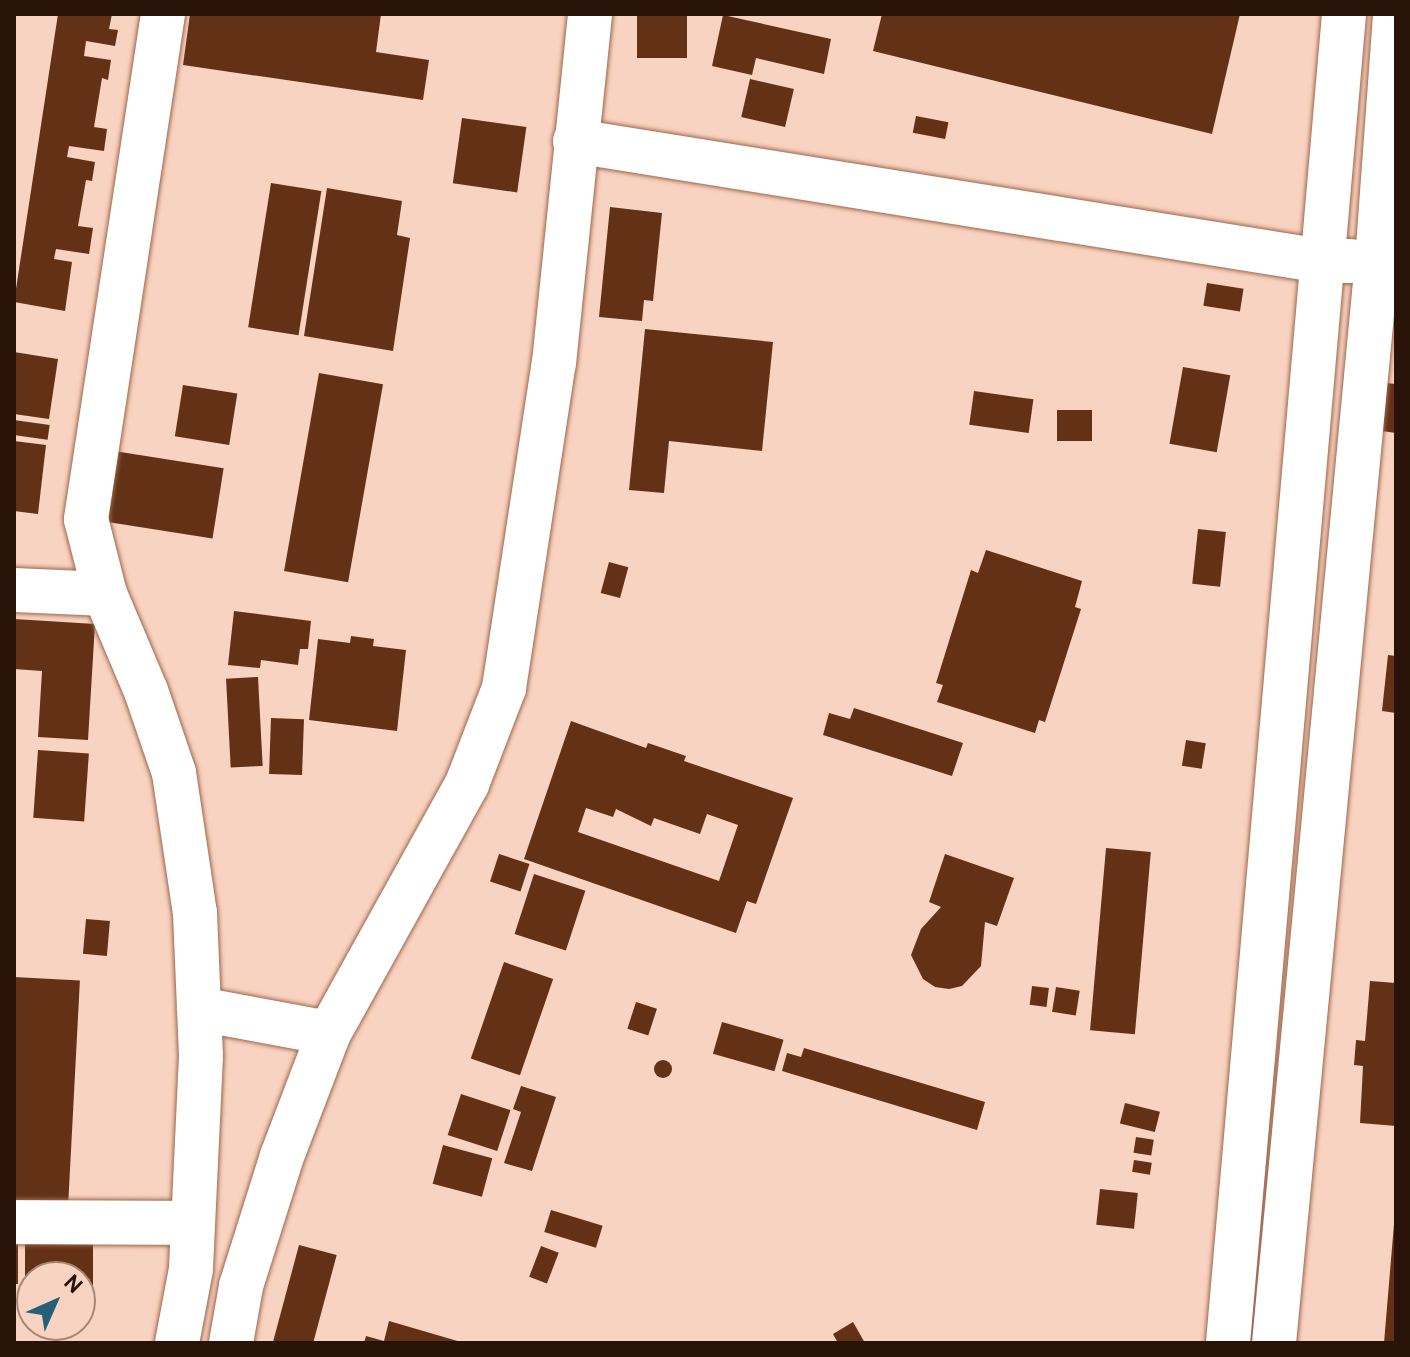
<!DOCTYPE html>
<style>
body{margin:0}
#map{position:relative;width:1410px;height:1357px;overflow:hidden;background:#f9d3c1;font-family:Overpass,sans-serif}
div>[style]{position:absolute}
[style*='--x']{left:calc(var(--x)*1px);top:calc(var(--y)*1px);width:calc(var(--w)*1px);rotate:calc(var(--a)*1deg)}
.building>*{inset:0;background:#633116;transform-origin:0 0}
.round{border-radius:50%}
.roads{filter:drop-shadow(0 0 2px #9d664b) drop-shadow(0 0 2px #9d664b)}
.minor>*{height:44px;margin:-22px;padding:0 22px;transform-origin:22px;border-radius:22px;background:#fff}
span{translate:-50% -50%;white-space:nowrap;text-align:center;line-height:1.15;-webkit-text-stroke:8px #f9d3c1;paint-order:stroke}
.frame{position:absolute;inset:0;border:16px solid #291308;pointer-events:none}
.north{position:absolute;left:16px;top:1261px;width:80px;height:80px;box-sizing:border-box;background:#f9d3c1;border:2px solid #a68677;border-radius:50%;rotate:45deg;font-size:22px;font-weight:700;line-height:32px;text-align:center;color:#291308}
.north::after{content:'';display:block;margin:auto;width:28px;height:36px;background:#246178;clip-path:polygon(50% 0,100% 100%,50% 72%,0 100%)}
</style>
<div id="map">
<div class="building">
<i style="clip-path:polygon(58px 14px,112px 14px,109px 29px,118px 30px,115px 46px,86px 41px,84px 56px,111px 60px,108px 80px,102px 78px,94px 127px,107px 129px,104px 151px,69px 146px,67px 157px,95px 162px,92px 181px,86px 180px,78px 226px,93px 228px,89px 254px,56px 249px,54px 259px,72px 262px,65px 311px,14px 302px)"></i>
<i style="clip-path:polygon(190px 14px,381px 14px,376px 52px,429px 60px,423px 100px,183px 65px)"></i>
<i style="left:637px;top:14px;width:50px;height:44px"></i>
<i style="clip-path:polygon(882px 14px,1240px 14px,1212px 134px,873px 51px)"></i>
<i style="clip-path:polygon(723px 15px,831px 39px,824px 74px,756px 58px,752px 75px,712px 66px)"></i>
<i style="left:750px;top:79px;width:45px;height:39px;rotate:13deg"></i>
<i style="left:916px;top:116px;width:33px;height:17px;rotate:11deg"></i>
<i style="left:462px;top:118px;width:65px;height:66px;rotate:8deg"></i>
<i style="left:271px;top:183px;width:51px;height:146px;rotate:9deg"></i>
<i style="clip-path:polygon(327px 188px,402px 201px,397px 235px,410px 238px,393px 351px,304px 336px)"></i>
<i style="clip-path:polygon(610px 207px,662px 213px,653px 301px,644px 300px,642px 321px,599px 317px)"></i>
<i style="left:1207px;top:283px;width:37px;height:23px;rotate:9deg"></i>
<i style="clip-path:polygon(645px 329px,773px 342px,762px 451px,669px 441px,664px 493px,629px 490px)"></i>
<i style="clip-path:polygon(14px 352px,58px 359px,49px 419px,14px 414px)"></i>
<i style="left:1183px;top:367px;width:48px;height:78px;rotate:10deg"></i>
<i style="left:319px;top:373px;width:65px;height:201px;rotate:10deg"></i>
<i style="clip-path:polygon(1386px 383px,1396px 384px,1396px 433px,1382px 431px)"></i>
<i style="left:183px;top:385px;width:55px;height:52px;rotate:9deg"></i>
<i style="left:974px;top:391px;width:60px;height:34px;rotate:8deg"></i>
<i style="left:1057px;top:410px;width:35px;height:31px"></i>
<i style="left:14px;top:420px;width:36px;height:15px;rotate:8deg"></i>
<i style="clip-path:polygon(14px 441px,46px 445px,38px 514px,14px 511px)"></i>
<i style="left:114px;top:451px;width:111px;height:71px;rotate:9deg"></i>
<i style="left:1198px;top:529px;width:28px;height:55px;rotate:6deg"></i>
<i style="clip-path:polygon(986px 550px,1082px 581px,1075px 607px,1081px 609px,1045px 722px,1039px 720px,1035px 733px,937px 702px,943px 685px,936px 683px,971px 570px,978px 573px)"></i>
<i style="left:609px;top:562px;width:20px;height:32px;rotate:15deg"></i>
<i style="clip-path:polygon(234px 611px,311px 621px,308px 649px,300px 649px,298px 665px,261px 660px,260px 668px,228px 665px)"></i>
<i style="clip-path:polygon(14px 619px,95px 624px,88px 740px,38px 737px,42px 671px,14px 669px)"></i>
<i style="clip-path:polygon(351px 636px,374px 639px,373px 646px,406px 650px,397px 731px,309px 720px,318px 639px,350px 643px)"></i>
<i style="clip-path:polygon(1388px 655px,1396px 656px,1396px 713px,1382px 711px)"></i>
<i style="left:258px;top:677px;width:89px;height:32px;rotate:87deg"></i>
<i style="clip-path:polygon(854px 708px,963px 743px,952px 776px,823px 735px,829px 713px,850px 719px)"></i>
<i style="left:271px;top:718px;width:33px;height:56px;rotate:2deg"></i>
<i style="clip-path:polygon(evenodd,571px 721px,646px 748px,648px 743px,686px 756px,684px 761px,793px 798px,756px 904px,747px 901px,736px 933px,524px 859px,571px 721px,586px 808px,613px 817px,616px 809px,651px 826px,654px 818px,700px 834px,707px 814px,738px 825px,719px 881px,578px 832px,586px 808px)"></i>
<i style="left:1186px;top:740px;width:20px;height:26px;rotate:9deg"></i>
<i style="left:38px;top:750px;width:51px;height:68px;rotate:4deg"></i>
<i style="left:1106px;top:848px;width:45px;height:183px;rotate:5deg"></i>
<i style="left:499px;top:854px;width:32px;height:29px;rotate:18deg"></i>
<i style="clip-path:polygon(945px 854px,1014px 878px,997px 926px,985px 922px,981px 966px,962px 986px,949px 989px,935px 987px,923px 979px,911px 955px,921px 929px,941px 907px,929px 902px)"></i>
<i style="left:534px;top:874px;width:54px;height:63px;rotate:18deg"></i>
<i style="left:86px;top:919px;width:24px;height:35px;rotate:5deg"></i>
<i style="left:504px;top:962px;width:52px;height:102px;rotate:19deg"></i>
<i style="left:14px;top:977px;width:66px;height:223px;rotate:3deg"></i>
<i style="clip-path:polygon(1370px 981px,1396px 983px,1396px 1126px,1360px 1123px,1363px 1066px,1354px 1065px,1356px 1040px,1365px 1041px)"></i>
<i style="left:1032px;top:986px;width:17px;height:19px;rotate:7deg"></i>
<i style="left:1056px;top:987px;width:24px;height:25px;rotate:9deg"></i>
<i style="left:636px;top:1002px;width:22px;height:28px;rotate:18deg"></i>
<i style="left:722px;top:1022px;width:64px;height:33px;rotate:16deg"></i>
<i style="clip-path:polygon(804px 1048px,985px 1102px,977px 1130px,782px 1071px,787px 1053px,801px 1057px)"></i>
<i class="round" style="left:654px;top:1060px;width:18px;height:18px"></i>
<i style="clip-path:polygon(521px 1086px,556px 1097px,532px 1171px,504px 1163px,521px 1112px,513px 1109px)"></i>
<i style="left:461px;top:1094px;width:52px;height:43px;rotate:18deg"></i>
<i style="left:1125px;top:1103px;width:36px;height:21px;rotate:14deg"></i>
<i style="left:1136px;top:1137px;width:18px;height:16px;rotate:9deg"></i>
<i style="left:443px;top:1145px;width:51px;height:40px;rotate:15deg"></i>
<i style="left:1134px;top:1160px;width:18px;height:12px;rotate:9deg"></i>
<i style="left:1100px;top:1189px;width:38px;height:36px;rotate:6deg"></i>
<i style="left:551px;top:1210px;width:54px;height:23px;rotate:17deg"></i>
<i style="clip-path:polygon(1394px 1224px,1396px 1343px,1384px 1343px)"></i>
<i style="left:14px;top:1236px;width:4px;height:48px"></i>
<i style="clip-path:polygon(25px 1240px,93px 1241px,93px 1285px,80px 1285px,80px 1277px,32px 1277px,32px 1284px,25px 1284px)"></i>
<i style="left:299px;top:1245px;width:39px;height:101px;rotate:15deg"></i>
<i style="left:541px;top:1246px;width:19px;height:33px;rotate:21deg"></i>
<i style="clip-path:polygon(389px 1321px,461px 1342px,461px 1343px,364px 1343px,366px 1336px,384px 1341px)"></i>
<i style="clip-path:polygon(853px 1322px,865px 1343px,838px 1343px,833px 1334px)"></i>
</div>
<div class="roads">
<div class="minor">
<i style="--x:163;--y:14;--w:511;--a:98.67"></i>
<i style="--x:86;--y:519;--w:77;--a:75.8"></i>
<i style="--x:105;--y:594;--w:105;--a:67.1"></i>
<i style="--x:146;--y:691;--w:87;--a:71.1"></i>
<i style="--x:174;--y:773;--w:142;--a:81.5"></i>
<i style="--x:195;--y:913;--w:143;--a:87.6"></i>
<i style="--x:201;--y:1056;--w:213;--a:92.7"></i>
<i style="--x:191;--y:1269;--w:75;--a:100.7"></i>
<i style="--x:575;--y:141;--w:757;--a:9.13"></i>
<i style="--x:1322;--y:261;--w:29;--a:0"></i>
<i style="--x:14;--y:590;--w:91;--a:2.5"></i>
<i style="--x:199;--y:1009;--w:132;--a:10.5"></i>
<i style="--x:14;--y:1222;--w:179;--a:0.3"></i>
<i style="--x:231;--y:1343;--w:58;--a:-80"></i>
<i style="--x:241;--y:1286;--w:136;--a:-72.5"></i>
<i style="--x:282;--y:1156;--w:132;--a:-69.1"></i>
<i style="--x:329;--y:1033;--w:285;--a:-61"></i>
<i style="--x:467;--y:784;--w:103;--a:-68.9"></i>
<i style="--x:504;--y:688;--w:329;--a:-81.3"></i>
<i style="--x:554;--y:363;--w:351;--a:-84.1"></i>
<i style="--x:1228;--y:1343;--w:1334;--a:-85.01"></i>
<i style="--x:1274;--y:1343;--w:1087;--a:-84.56"></i>
<i style="--x:1377;--y:261;--w:248;--a:-85.8"></i>
</div>
</div>
<div class="frame"></div>
<div class="north">N</div>
</div>
